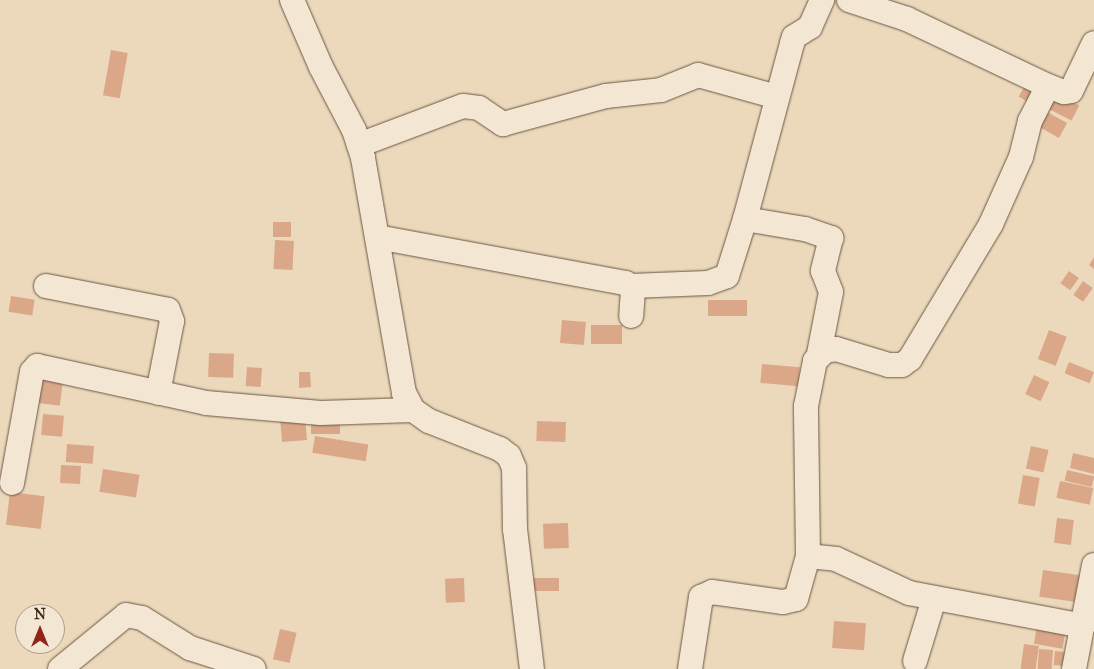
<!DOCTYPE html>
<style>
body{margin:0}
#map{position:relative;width:1094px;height:669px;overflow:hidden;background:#ecd9bb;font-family:"IM FELL Great Primer",serif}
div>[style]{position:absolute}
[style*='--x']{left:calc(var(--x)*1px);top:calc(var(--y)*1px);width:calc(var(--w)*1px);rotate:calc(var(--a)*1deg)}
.building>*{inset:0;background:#daa889;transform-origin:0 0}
.roads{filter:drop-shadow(0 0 1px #6b5645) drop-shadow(0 0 1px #6b5645)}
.minor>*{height:24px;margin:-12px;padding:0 12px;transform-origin:12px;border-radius:12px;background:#f3e6d3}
span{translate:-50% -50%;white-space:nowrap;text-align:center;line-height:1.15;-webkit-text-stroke:4.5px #f3e6d3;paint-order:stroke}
.north{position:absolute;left:15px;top:604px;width:50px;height:50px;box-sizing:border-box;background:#f3e6d3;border:1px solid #ab9b8b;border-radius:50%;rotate:0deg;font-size:14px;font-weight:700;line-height:20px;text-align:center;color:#402a1e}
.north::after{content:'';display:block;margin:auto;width:18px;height:22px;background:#8f2418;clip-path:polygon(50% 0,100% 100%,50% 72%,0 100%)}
</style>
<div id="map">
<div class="building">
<i style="left:111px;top:50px;width:17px;height:46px;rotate:10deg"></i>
<i style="left:1028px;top:81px;width:17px;height:18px;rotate:31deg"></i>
<i style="left:1049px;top:90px;width:34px;height:17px;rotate:27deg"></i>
<i style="left:1040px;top:108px;width:31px;height:17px;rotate:29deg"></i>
<i style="left:273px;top:222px;width:18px;height:15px"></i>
<i style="left:275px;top:240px;width:19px;height:29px;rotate:3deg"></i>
<i style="clip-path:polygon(1094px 257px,1094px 269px,1089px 265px)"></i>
<i style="left:1069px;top:271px;width:12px;height:15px;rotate:35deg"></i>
<i style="left:1083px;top:281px;width:12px;height:17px;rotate:35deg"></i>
<i style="left:11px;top:296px;width:24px;height:16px;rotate:9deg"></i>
<i style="left:747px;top:300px;width:16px;height:39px;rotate:90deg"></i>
<i style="left:562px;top:320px;width:24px;height:23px;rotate:5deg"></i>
<i style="left:591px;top:325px;width:31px;height:19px"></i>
<i style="left:1049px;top:330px;width:19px;height:31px;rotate:21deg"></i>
<i style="left:209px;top:353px;width:25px;height:24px;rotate:2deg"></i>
<i style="left:1069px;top:362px;width:27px;height:12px;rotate:22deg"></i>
<i style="left:762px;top:364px;width:38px;height:19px;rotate:5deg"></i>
<i style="left:247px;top:367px;width:15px;height:19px;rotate:4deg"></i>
<i style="clip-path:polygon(299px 372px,310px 372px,311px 387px,299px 388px)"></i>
<i style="left:1034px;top:375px;width:17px;height:21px;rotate:25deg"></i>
<i style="left:31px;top:378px;width:32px;height:24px;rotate:7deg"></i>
<i style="left:43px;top:414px;width:21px;height:21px;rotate:5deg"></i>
<i style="left:305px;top:417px;width:23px;height:25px;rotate:85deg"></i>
<i style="left:311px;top:419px;width:29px;height:15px"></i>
<i style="left:537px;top:421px;width:29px;height:20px;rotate:2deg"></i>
<i style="left:315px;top:436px;width:54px;height:17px;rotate:9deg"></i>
<i style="left:67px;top:444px;width:27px;height:18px;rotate:4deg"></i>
<i style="left:1031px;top:446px;width:18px;height:23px;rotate:13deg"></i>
<i style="clip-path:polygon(1073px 453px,1094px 458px,1094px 474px,1070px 468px)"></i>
<i style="left:61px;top:465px;width:20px;height:18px;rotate:3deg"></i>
<i style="left:103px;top:469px;width:37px;height:23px;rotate:9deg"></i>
<i style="left:1067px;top:470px;width:28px;height:11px;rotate:13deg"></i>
<i style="left:1023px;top:475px;width:17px;height:29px;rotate:10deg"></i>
<i style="left:1060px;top:481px;width:34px;height:17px;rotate:12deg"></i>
<i style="left:10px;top:492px;width:35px;height:33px;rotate:7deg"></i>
<i style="left:1057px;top:518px;width:17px;height:25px;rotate:7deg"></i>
<i style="left:568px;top:523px;width:25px;height:25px;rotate:88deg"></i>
<i style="left:1043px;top:570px;width:43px;height:27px;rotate:8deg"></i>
<i style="left:464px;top:578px;width:24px;height:19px;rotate:88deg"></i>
<i style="left:559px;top:578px;width:13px;height:30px;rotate:90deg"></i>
<i style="left:834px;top:621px;width:32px;height:27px;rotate:4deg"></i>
<i style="left:1037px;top:626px;width:29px;height:18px;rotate:10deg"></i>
<i style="left:280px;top:629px;width:17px;height:31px;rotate:13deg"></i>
<i style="left:1024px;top:644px;width:15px;height:25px;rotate:8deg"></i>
<i style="left:1039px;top:649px;width:14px;height:20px;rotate:4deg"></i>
<i style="left:1055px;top:651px;width:10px;height:14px;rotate:6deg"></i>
</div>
<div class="roads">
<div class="minor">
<i style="--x:292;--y:0;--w:73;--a:66.6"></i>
<i style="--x:321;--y:67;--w:71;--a:62.4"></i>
<i style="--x:354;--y:130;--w:29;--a:72"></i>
<i style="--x:363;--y:158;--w:239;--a:80.1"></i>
<i style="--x:404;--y:393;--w:19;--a:62"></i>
<i style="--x:413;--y:410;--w:19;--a:35"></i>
<i style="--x:429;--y:421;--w:76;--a:21.5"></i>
<i style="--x:500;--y:449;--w:11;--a:38"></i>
<i style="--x:509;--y:456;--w:13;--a:67"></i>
<i style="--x:514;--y:468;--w:61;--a:89.1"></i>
<i style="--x:515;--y:529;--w:141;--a:83.1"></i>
<i style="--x:1048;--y:86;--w:17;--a:21"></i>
<i style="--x:1064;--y:92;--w:7;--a:-8"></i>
<i style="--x:1071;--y:91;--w:53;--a:-64.4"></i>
<i style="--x:359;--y:145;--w:111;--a:-20.6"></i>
<i style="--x:463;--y:106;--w:16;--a:7"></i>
<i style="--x:479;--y:108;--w:29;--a:34"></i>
<i style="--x:503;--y:124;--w:107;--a:-15.2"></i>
<i style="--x:606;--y:96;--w:55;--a:-6.2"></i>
<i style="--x:661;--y:90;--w:40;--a:-22"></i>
<i style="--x:698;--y:75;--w:82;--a:15.6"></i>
<i style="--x:745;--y:219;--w:61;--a:9.5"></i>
<i style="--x:805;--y:229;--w:28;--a:19"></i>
<i style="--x:831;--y:238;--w:34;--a:104"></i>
<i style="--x:823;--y:271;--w:22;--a:69"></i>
<i style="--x:831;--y:292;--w:63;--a:101"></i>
<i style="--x:377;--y:237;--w:253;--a:10.5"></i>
<i style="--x:626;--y:283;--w:10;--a:45"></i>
<i style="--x:633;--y:290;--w:26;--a:94"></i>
<i style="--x:46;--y:286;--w:124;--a:11.1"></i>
<i style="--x:168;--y:310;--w:12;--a:70"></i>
<i style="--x:172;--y:321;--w:73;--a:101"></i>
<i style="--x:631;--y:286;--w:77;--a:-2.2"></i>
<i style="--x:708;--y:283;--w:20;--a:-20"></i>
<i style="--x:727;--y:276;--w:60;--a:-72.5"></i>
<i style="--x:745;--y:219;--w:182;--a:-75"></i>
<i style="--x:792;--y:43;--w:6;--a:-72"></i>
<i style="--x:794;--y:37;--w:19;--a:-32"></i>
<i style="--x:810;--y:27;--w:30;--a:-66"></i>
<i style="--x:12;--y:483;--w:113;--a:-79.8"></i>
<i style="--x:32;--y:372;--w:8;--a:-50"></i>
<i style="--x:37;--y:366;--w:173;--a:12.3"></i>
<i style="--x:206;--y:403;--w:115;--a:5"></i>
<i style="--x:321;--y:413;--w:92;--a:-1.9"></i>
<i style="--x:808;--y:556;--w:150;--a:-90.8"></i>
<i style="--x:806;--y:406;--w:46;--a:-78.7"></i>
<i style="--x:815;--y:361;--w:14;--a:-45"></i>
<i style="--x:825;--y:351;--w:11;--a:-10"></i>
<i style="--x:836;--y:349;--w:55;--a:16.8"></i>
<i style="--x:889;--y:365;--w:13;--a:0"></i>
<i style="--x:902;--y:365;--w:10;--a:-37"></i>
<i style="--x:910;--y:359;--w:157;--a:-59"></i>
<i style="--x:991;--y:224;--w:73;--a:-65.9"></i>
<i style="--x:1021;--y:157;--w:37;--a:-76"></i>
<i style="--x:1030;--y:121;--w:39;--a:-63"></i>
<i style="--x:1048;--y:86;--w:156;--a:-154.6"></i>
<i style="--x:907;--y:19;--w:61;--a:-161.9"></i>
<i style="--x:915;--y:661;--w:65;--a:-73"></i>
<i style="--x:60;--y:669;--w:85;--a:-39.3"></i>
<i style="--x:126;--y:615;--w:16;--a:11"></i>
<i style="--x:142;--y:618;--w:57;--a:32"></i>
<i style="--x:190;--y:648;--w:67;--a:18.2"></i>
<i style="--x:690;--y:669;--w:73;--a:-81.3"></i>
<i style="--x:701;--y:597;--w:12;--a:-24"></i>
<i style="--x:712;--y:592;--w:72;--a:8"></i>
<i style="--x:783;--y:602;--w:13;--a:-13"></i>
<i style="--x:796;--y:599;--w:45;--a:-74.4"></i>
<i style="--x:808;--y:556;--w:28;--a:6"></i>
<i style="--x:836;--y:559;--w:81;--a:25"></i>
<i style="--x:909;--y:593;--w:177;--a:10.7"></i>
<i style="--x:1074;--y:669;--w:106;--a:-79.1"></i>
</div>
</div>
<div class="north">N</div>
</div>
